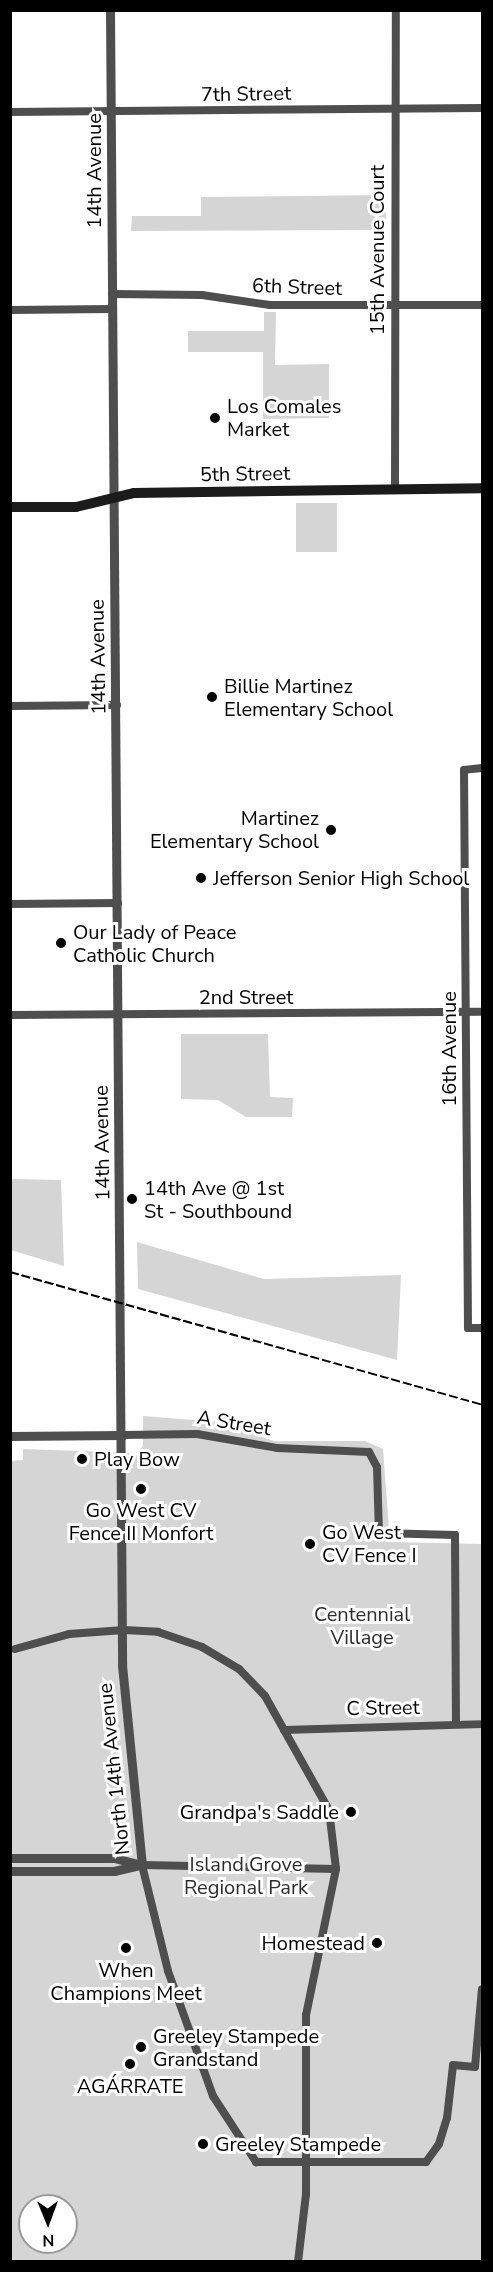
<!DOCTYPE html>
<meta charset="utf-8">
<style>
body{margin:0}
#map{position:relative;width:493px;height:2272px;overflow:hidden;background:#fff;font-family:"Nunito Sans",sans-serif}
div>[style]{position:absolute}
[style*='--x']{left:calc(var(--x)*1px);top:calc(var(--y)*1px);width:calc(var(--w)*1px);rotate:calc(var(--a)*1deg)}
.green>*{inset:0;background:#d5d5d5;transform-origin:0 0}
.minor>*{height:8px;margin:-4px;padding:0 4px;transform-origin:4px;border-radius:4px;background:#4e4e4e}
.tertiary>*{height:9px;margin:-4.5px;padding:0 4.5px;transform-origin:4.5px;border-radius:4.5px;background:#4e4e4e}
.secondary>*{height:10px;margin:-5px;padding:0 5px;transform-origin:5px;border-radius:5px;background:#1b1b1b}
.rail>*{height:2px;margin-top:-1px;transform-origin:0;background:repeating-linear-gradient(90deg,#000 0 9px,transparent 0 12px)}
.dots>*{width:16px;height:16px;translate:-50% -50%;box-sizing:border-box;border:3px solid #fff;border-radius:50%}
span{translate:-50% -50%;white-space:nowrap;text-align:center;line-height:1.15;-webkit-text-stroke:6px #fff;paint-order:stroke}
.street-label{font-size:20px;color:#000}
.poi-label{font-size:20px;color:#000}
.left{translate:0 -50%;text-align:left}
.right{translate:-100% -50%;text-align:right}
.park-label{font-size:20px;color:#2c2c2c}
.frame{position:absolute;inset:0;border:12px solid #000;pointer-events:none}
.north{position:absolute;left:18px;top:2194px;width:60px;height:60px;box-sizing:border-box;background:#fff;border:2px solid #999;border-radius:50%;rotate:179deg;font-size:16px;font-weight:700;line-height:24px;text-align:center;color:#000}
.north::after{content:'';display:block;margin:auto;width:21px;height:27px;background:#000;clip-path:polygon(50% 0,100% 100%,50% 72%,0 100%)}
</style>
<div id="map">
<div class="green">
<i style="clip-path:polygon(386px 195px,386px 230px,131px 231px,132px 216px,201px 216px,201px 197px)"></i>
<i style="clip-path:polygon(264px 312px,276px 312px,275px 365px,329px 364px,329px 418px,263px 419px,263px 352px,188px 352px,188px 331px,264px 331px)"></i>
<i style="left:296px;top:503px;width:41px;height:49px"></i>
<i style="clip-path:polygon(181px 1034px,268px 1034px,270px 1097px,293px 1098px,292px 1117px,246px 1117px,218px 1100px,181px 1099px)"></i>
<i style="clip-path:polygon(11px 1179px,61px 1180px,64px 1266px,11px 1250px)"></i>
<i style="clip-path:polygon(137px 1242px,264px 1279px,401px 1275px,397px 1360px,138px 1289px)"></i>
<i style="clip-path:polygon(evenodd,143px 1416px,218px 1422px,274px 1441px,365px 1441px,383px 1449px,390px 1542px,482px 1544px,482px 2261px,11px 2261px,10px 1461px,23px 1460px,23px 1449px,136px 1453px,143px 1446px,143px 1416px,30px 2206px,66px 2206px,66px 2242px,30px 2242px,30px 2206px)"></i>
</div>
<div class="minor">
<i style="--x:10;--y:112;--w:472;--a:-0.5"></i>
<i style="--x:112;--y:294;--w:90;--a:0.6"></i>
<i style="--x:202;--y:295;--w:69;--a:8.4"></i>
<i style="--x:270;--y:305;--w:212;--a:0"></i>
<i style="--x:10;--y:310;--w:102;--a:-0.6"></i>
<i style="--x:395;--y:490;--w:480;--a:-89.9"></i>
<i style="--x:10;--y:706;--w:107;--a:-0.5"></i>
<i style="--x:482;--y:768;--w:18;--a:174"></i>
<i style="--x:464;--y:770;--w:558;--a:89.59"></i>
<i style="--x:468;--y:1328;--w:14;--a:0"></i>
<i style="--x:10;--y:904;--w:108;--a:-0.5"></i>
<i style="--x:10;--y:1015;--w:472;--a:-0.4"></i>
<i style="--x:123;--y:1435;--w:74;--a:-0.8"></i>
<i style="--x:197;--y:1434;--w:81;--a:9.9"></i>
<i style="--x:277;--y:1448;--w:92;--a:2.5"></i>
<i style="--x:369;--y:1452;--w:17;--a:62"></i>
<i style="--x:377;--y:1467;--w:66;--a:88.3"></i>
<i style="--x:379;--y:1533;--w:76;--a:1.5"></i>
<i style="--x:455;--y:1535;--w:189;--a:89.7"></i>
<i style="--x:15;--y:1649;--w:56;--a:-15.5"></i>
<i style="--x:69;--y:1634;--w:55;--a:-4.2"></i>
<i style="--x:124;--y:1630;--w:34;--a:3"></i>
<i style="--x:158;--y:1632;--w:46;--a:18.8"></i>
<i style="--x:202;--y:1647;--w:43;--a:30.7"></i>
<i style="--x:239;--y:1669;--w:37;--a:46"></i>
<i style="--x:265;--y:1696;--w:131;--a:60.7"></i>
<i style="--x:329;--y:1810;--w:59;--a:83.2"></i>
<i style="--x:336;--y:1869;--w:149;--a:101.6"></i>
<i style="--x:306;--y:2015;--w:179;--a:90"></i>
<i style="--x:306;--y:2194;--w:68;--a:96.7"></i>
<i style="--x:284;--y:1730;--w:198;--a:-1.7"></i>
<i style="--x:336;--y:1869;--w:194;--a:-178.8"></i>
<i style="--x:142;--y:1865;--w:109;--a:76.2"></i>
<i style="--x:168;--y:1971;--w:133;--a:70.2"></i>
<i style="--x:213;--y:2096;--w:79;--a:56.9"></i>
<i style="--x:256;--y:2162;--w:170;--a:0"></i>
<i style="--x:426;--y:2162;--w:22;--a:-54"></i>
<i style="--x:439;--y:2144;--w:27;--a:-73"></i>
<i style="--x:447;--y:2118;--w:53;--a:-83.5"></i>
<i style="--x:453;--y:2065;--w:22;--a:5"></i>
<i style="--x:475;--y:2067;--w:78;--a:-84.9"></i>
</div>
<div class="tertiary">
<i style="--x:110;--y:10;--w:1655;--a:89.58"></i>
<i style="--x:122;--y:1665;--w:201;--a:84.3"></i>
<i style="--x:10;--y:1436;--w:113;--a:-0.5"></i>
<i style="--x:10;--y:1858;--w:104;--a:0"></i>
<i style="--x:114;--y:1858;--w:29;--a:14"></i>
<i style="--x:10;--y:1871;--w:104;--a:0"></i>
<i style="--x:114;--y:1871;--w:26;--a:-13"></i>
</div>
<div class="secondary">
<i style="--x:10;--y:507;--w:66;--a:0"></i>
<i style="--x:76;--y:507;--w:60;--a:-13.6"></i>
<i style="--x:134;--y:493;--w:348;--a:-0.8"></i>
</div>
<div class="rail">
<i style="--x:10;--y:1272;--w:490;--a:15.7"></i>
</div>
<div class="dots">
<i style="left:215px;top:418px;background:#000"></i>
<i style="left:212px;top:697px;background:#000"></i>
<i style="left:331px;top:830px;background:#000"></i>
<i style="left:201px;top:878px;background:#000"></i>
<i style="left:61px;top:943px;background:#000"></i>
<i style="left:132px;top:1199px;background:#000"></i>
<i style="left:82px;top:1459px;background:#000"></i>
<i style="left:141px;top:1489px;background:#000"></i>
<i style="left:310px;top:1544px;background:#000"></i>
<i style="left:351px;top:1812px;background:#000"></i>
<i style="left:377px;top:1943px;background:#000"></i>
<i style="left:126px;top:1948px;background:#000"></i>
<i style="left:141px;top:2047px;background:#000"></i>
<i style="left:130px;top:2064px;background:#000"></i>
<i style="left:203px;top:2144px;background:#000"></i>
</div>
<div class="street-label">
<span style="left:246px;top:94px;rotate:-1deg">7th Street</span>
<span style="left:94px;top:171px;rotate:-90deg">14th Avenue</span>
<span style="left:377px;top:250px;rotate:-90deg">15th Avenue Court</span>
<span style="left:297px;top:287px;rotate:2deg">6th Street</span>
<span style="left:245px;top:474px;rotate:-1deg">5th Street</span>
<span style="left:98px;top:657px;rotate:-91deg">14th Avenue</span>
<span style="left:246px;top:997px">2nd Street</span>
<span style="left:449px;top:1049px;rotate:-90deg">16th Avenue</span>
<span style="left:102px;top:1143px;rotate:-91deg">14th Avenue</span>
<span style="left:234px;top:1423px;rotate:9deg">A Street</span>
<span style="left:383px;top:1708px;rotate:-1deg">C Street</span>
<span style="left:114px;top:1769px;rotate:-96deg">North 14th Avenue</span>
</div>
<div class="poi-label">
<span class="left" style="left:227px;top:418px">Los Comales<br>Market</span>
<span class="left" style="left:224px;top:698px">Billie Martinez<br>Elementary School</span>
<span class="right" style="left:319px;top:830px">Martinez<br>Elementary School</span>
<span class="left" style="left:213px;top:878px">Jefferson Senior High School</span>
<span class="left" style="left:73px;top:944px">Our Lady of Peace<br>Catholic Church</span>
<span class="left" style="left:144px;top:1200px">14th Ave @ 1st<br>St - Southbound</span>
<span class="left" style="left:94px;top:1459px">Play Bow</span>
<span style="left:141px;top:1522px">Go West CV<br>Fence II Monfort</span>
<span class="left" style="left:322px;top:1544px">Go West<br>CV Fence I</span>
<span class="right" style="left:339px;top:1812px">Grandpa's Saddle</span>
<span class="right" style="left:365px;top:1943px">Homestead</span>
<span style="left:126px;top:1982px">When<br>Champions Meet</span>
<span class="left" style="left:153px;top:2048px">Greeley Stampede<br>Grandstand</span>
<span style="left:130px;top:2086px">AGÁRRATE</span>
<span class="left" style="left:215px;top:2144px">Greeley Stampede</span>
</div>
<div class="park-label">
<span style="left:362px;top:1626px">Centennial<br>Village</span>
<span style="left:246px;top:1876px">Island Grove<br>Regional Park</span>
</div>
<div class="frame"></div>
<div class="north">N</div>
</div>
